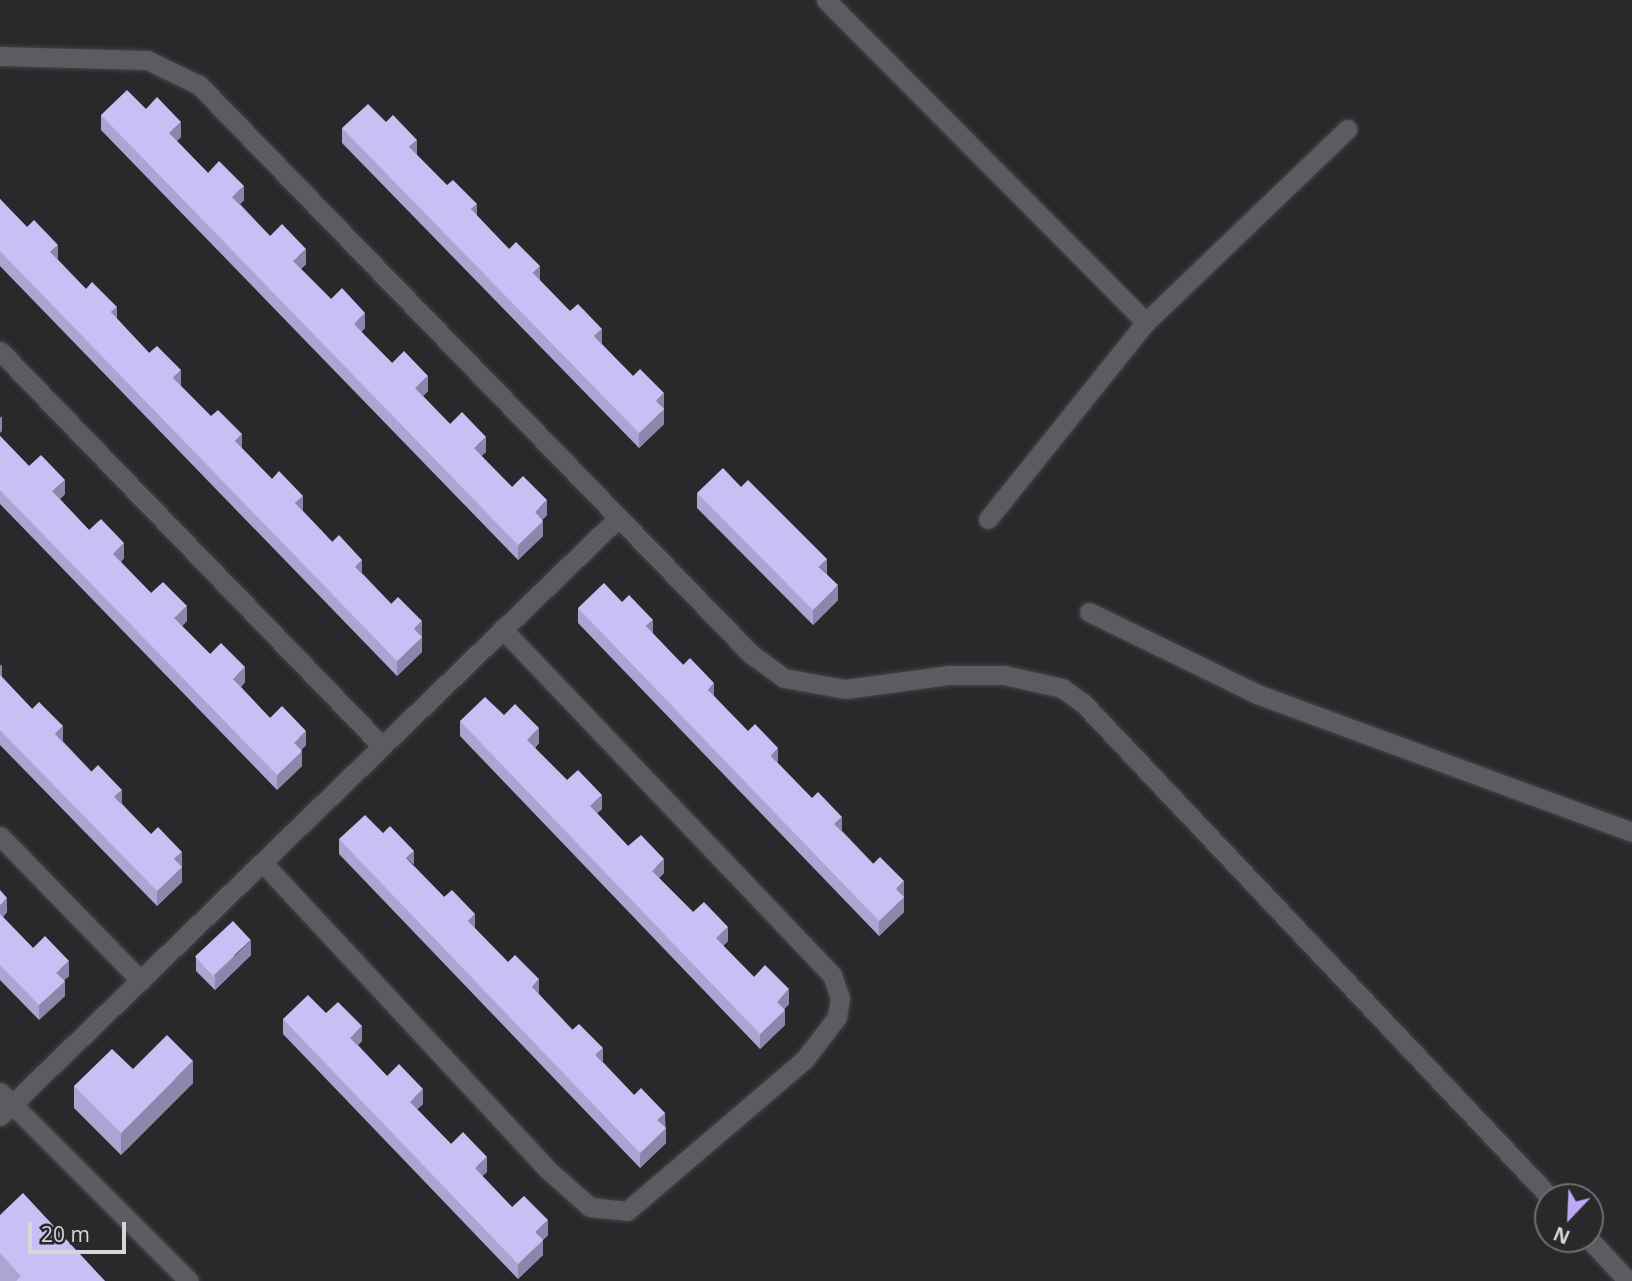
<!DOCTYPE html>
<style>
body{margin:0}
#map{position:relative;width:1632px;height:1281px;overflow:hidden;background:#29282b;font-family:"Open Sans",sans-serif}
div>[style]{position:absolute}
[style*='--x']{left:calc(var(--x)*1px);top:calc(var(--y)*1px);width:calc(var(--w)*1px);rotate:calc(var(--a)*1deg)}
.roads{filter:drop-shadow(0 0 2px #454447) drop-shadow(0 0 2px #454447)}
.minor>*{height:19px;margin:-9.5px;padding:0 9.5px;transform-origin:9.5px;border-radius:9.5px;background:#5c5b5f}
.wall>*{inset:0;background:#ada4d2}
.shaded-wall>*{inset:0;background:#8d86ab}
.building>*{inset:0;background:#c9bff4;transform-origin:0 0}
span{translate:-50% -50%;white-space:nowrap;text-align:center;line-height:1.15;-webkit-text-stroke:7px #29282b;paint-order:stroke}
.north{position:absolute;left:1534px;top:1183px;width:70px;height:70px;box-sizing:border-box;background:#29282b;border:2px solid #6e6e70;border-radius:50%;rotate:203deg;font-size:19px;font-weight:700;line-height:28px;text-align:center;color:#d6d6d8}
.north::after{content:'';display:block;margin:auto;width:24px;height:32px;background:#baaaf6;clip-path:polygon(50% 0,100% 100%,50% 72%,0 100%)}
.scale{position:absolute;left:28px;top:1222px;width:98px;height:32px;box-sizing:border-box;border:4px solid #d6d6d8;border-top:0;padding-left:9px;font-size:21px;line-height:24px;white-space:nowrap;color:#d6d6d8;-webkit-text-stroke:5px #29282b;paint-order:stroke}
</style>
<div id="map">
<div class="roads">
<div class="minor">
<i style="--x:826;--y:0;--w:454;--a:45.2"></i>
<i style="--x:0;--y:56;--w:147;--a:1.6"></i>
<i style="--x:147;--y:60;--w:58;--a:25.7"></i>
<i style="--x:199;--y:85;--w:793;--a:45.87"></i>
<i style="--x:751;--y:654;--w:41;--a:36"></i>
<i style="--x:784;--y:678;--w:62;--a:10.2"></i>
<i style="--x:845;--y:689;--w:104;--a:-7.7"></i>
<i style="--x:948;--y:675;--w:56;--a:0"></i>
<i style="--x:1004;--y:675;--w:59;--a:12.6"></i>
<i style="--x:1062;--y:688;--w:26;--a:36"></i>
<i style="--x:1083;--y:703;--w:680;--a:46.61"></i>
<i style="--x:0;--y:351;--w:548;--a:45.96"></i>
<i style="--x:988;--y:519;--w:253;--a:-51.3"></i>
<i style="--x:1146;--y:322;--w:279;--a:-43.8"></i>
<i style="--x:1089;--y:612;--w:187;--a:26"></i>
<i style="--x:1257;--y:694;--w:400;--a:20.2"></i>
<i style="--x:0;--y:836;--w:202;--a:45.8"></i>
<i style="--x:263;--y:863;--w:417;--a:47.1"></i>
<i style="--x:547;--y:1169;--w:57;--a:41.5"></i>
<i style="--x:590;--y:1207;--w:37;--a:6"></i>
<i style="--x:627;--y:1211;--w:233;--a:-40.5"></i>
<i style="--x:804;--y:1060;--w:54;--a:-52.5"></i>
<i style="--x:837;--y:1017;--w:19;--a:-81"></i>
<i style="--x:840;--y:998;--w:24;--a:-109"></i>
<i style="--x:832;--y:975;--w:478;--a:-133.6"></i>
<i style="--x:0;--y:1092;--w:267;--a:45"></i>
<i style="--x:0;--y:1116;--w:861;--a:-44.06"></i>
<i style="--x:1589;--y:1239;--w:57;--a:47.1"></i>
</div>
</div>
<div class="wall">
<i style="clip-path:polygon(146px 109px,181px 137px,177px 141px,208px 173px,244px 200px,240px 204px,270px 236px,306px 264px,301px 269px,331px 299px,365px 328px,361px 332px,392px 363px,428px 391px,423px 396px,450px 424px,486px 452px,481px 456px,512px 487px,547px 515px,542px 520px,543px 536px,518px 560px,101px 130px,101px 115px)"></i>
<i style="clip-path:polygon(342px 128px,417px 155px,664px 408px,664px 424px,639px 448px,342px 143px)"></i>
<i style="clip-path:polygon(0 199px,86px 289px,117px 319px,180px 385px,303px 511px,422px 636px,422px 652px,397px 676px,0 266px)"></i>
<i style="clip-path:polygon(0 436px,29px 466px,65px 494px,60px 499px,89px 530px,124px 558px,121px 562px,151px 593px,187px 621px,182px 626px,210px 654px,245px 682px,241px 687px,270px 718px,306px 745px,301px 750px,302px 766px,277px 790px,0 504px)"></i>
<i style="clip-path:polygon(697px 493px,827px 574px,838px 600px,813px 625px,697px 508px)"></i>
<i style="clip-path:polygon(578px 608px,653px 634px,714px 696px,904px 896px,904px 912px,879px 936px,578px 623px)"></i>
<i style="clip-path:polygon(0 663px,2px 677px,182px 867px,182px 882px,157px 906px,0 745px)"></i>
<i style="clip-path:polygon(504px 715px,539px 743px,535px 748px,567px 780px,602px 809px,597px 813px,628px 846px,664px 873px,659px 878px,693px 912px,728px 941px,723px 946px,754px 977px,789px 1004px,784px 1009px,785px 1025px,760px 1049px,460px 736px,460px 721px)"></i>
<i style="clip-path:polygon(339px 839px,414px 866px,539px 994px,634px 1095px,665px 1113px,666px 1143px,640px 1168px,339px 854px)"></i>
<i style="clip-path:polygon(0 890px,7px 912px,3px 917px,33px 948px,69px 976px,64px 980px,65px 996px,39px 1020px,0 980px)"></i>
<i style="clip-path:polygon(251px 955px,215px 990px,196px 971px,196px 957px)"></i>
<i style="clip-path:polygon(326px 1013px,362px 1041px,358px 1045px,387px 1076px,423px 1104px,417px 1109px,451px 1144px,487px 1172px,482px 1176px,512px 1207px,548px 1235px,543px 1240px,543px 1255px,518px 1279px,283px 1034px,283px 1019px)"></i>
<i style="clip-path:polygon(133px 1069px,193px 1083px,121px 1155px,74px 1108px,74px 1086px)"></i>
<i style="clip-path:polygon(0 1215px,105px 1281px,0 1281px)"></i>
</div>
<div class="shaded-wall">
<i style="clip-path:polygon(181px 122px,181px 137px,169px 148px,169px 133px)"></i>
<i style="clip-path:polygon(417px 140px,417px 155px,409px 162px,409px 147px)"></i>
<i style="clip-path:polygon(244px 186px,244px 200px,232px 212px,232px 197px)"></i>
<i style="clip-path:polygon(477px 204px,477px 219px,471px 209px)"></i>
<i style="clip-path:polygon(58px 245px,58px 260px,50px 252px)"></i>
<i style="clip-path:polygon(306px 249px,306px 264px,293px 276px,293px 261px)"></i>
<i style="clip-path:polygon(540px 266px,540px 281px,533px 273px)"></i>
<i style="clip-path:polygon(117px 307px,117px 322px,111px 312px)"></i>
<i style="clip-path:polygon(365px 313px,365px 328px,354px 339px,354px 324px)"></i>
<i style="clip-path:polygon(602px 329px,602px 344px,594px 336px)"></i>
<i style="clip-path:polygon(181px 370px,181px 385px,173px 393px,173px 378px)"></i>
<i style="clip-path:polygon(428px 376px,428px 391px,415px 403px,415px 388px)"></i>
<i style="clip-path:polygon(664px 393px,664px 408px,656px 415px,656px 401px)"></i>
<i style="clip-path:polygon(664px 409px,664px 424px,639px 448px,639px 433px)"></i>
<i style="clip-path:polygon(2px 416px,2px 431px,0 433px,0 418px)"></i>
<i style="clip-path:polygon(242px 434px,242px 449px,235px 441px)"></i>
<i style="clip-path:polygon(486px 437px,486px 452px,474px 463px,474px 448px)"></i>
<i style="clip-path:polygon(65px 480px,65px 494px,52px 506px,52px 491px)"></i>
<i style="clip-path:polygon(303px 496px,303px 511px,295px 518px,295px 503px)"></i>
<i style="clip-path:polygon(547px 500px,547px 515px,535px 527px,535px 512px)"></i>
<i style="clip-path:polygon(543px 521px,543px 536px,518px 560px,518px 545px)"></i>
<i style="clip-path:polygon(124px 543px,124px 558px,113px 569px,113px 554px)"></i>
<i style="clip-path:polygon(827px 559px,827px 574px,819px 567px)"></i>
<i style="clip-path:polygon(362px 560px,362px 574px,355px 567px)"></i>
<i style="clip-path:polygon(838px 585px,838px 600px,813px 625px,813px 610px)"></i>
<i style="clip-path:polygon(187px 606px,187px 621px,174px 633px,174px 618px)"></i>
<i style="clip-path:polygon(653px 620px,653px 635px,646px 626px)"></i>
<i style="clip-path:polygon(422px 621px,422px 636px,414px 644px,414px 629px)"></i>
<i style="clip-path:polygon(422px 637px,422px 652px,397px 676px,397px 661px)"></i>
<i style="clip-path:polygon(2px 665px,2px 679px,0 681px,0 666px)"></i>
<i style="clip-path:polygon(245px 667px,245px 682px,233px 694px,233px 679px)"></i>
<i style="clip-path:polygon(714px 683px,714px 698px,708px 690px)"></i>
<i style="clip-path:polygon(63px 726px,63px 741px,55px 749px,55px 734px)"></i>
<i style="clip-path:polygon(539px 728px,539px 743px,527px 755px,527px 740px)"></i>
<i style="clip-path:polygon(306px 731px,306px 745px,294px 758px,294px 743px)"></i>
<i style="clip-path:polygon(778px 748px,778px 763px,771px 756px)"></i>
<i style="clip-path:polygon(302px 751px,302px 766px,277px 790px,277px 775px)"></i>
<i style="clip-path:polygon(122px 790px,122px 805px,114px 797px)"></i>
<i style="clip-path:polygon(602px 795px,602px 809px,590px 820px,590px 806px)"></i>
<i style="clip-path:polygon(842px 817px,842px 832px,834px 824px)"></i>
<i style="clip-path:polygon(414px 851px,414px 865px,406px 858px)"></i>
<i style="clip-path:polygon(182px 852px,182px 867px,174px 874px,174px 859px)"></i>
<i style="clip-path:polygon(664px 859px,664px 873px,652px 886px,652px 871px)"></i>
<i style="clip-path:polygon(182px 867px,182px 882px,157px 906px,157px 891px)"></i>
<i style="clip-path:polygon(904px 881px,904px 896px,896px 904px,896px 889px)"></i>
<i style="clip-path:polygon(904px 897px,904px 912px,879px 936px,879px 921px)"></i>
<i style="clip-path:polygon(7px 898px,7px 912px,0 920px,0 905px)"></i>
<i style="clip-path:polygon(475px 914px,475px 929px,468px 921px)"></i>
<i style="clip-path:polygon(728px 927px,728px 941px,716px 953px,716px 938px)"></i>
<i style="clip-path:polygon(251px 940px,251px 955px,215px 990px,215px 975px)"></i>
<i style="clip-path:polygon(69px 961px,69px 976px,56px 988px,56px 973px)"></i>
<i style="clip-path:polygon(539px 979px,539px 994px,532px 1002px,532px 987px)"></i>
<i style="clip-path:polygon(65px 981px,65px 996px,39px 1020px,39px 1005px)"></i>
<i style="clip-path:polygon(789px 989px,789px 1004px,777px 1017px,777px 1002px)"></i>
<i style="clip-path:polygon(785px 1010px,785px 1025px,760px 1049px,760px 1034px)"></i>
<i style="clip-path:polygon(362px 1026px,362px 1041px,350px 1052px,350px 1038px)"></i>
<i style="clip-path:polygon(603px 1048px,603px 1063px,595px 1055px)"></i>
<i style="clip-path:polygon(193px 1061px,193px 1083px,121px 1155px,121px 1133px)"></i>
<i style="clip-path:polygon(423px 1089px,423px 1104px,410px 1116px,410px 1102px)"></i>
<i style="clip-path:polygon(665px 1113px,665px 1128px,657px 1120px)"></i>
<i style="clip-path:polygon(666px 1128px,666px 1143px,640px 1168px,640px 1153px)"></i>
<i style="clip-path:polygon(487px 1157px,487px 1172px,475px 1183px,475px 1168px)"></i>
<i style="clip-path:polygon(548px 1220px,548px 1235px,535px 1247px,535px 1232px)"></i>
<i style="clip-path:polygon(543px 1240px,543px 1255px,518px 1279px,518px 1264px)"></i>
</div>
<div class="building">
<i style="clip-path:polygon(127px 90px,146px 109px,157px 97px,181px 122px,169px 133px,208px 173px,219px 161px,244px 186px,232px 197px,270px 236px,282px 224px,306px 249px,293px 261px,331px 299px,342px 288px,365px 313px,354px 324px,392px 363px,404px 351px,428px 376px,415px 388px,450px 424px,462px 412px,486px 437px,474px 448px,512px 487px,523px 476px,547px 500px,535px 512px,543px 521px,518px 545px,101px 115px)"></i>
<i style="clip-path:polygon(368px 104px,386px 122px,393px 115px,417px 140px,409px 147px,447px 185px,453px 180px,477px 204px,471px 209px,509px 249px,516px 242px,540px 266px,533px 273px,570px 311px,578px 304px,602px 329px,594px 336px,633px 376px,640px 369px,664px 393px,656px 401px,664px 409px,639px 433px,342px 128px)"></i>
<i style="clip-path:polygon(0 199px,27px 227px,34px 220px,58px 245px,50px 252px,86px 289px,92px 282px,117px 307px,111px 312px,149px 353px,157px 346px,181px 370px,173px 378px,211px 416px,218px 410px,242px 434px,235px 441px,272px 479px,279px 471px,303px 496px,295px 503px,332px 542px,339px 535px,362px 560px,355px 567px,391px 604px,398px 597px,422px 621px,414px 629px,422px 637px,397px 661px,0 251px)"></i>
<i style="clip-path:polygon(0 436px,29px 466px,41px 455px,65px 480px,52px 491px,89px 530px,101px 519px,124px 543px,113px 554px,151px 593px,163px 582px,187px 606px,174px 618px,210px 654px,221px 643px,245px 667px,233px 679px,270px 718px,282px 706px,306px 731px,294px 743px,302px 751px,277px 775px,0 490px)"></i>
<i style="clip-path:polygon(723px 468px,741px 487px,748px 480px,827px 559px,819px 567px,838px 585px,813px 610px,697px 493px)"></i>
<i style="clip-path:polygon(604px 583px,622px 602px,629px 595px,653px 620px,646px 626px,683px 665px,690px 658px,714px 683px,708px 690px,748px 731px,755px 724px,778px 748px,771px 756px,812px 798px,818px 792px,842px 817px,834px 824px,873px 864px,880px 857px,904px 881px,896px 889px,904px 897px,879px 921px,578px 608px)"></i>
<i style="clip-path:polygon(0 675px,32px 709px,39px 702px,63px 726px,55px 734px,91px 772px,98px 765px,122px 790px,114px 797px,151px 834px,158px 827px,182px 852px,174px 859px,182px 867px,157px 891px,0 730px)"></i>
<i style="clip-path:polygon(485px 697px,504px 715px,515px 704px,539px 728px,527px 740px,567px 780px,578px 770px,602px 795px,590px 806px,628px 846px,641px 835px,664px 859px,652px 871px,693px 912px,704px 902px,728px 927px,716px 938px,754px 977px,765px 965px,789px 989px,777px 1002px,785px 1010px,760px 1034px,460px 721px)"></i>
<i style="clip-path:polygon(365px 815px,383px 833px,390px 826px,414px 851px,406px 858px,444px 897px,452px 890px,475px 914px,468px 921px,508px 962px,515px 955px,539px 979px,532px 987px,572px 1030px,579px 1024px,603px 1048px,595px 1055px,634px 1095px,641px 1088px,665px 1113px,657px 1120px,666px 1128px,640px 1153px,339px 839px)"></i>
<i style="clip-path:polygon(0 890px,7px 898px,0 905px)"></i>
<i style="clip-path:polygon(0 914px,33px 948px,45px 936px,69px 961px,56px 973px,65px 981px,39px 1005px,0 965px)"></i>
<i style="left:233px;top:921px;width:26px;height:52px;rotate:47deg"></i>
<i style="clip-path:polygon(308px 995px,326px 1013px,338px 1002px,362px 1026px,350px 1038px,387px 1076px,399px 1064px,423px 1089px,410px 1102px,451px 1144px,463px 1132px,487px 1157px,475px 1168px,512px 1207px,524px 1196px,548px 1220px,535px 1232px,543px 1240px,518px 1264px,283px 1019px)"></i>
<i style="clip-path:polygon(167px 1035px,193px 1061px,121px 1133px,74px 1086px,112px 1049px,133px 1069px)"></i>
<i style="clip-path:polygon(23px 1193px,105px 1281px,16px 1281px,21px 1276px,0 1253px,0 1215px)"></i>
</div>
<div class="north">N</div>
<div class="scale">20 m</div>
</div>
